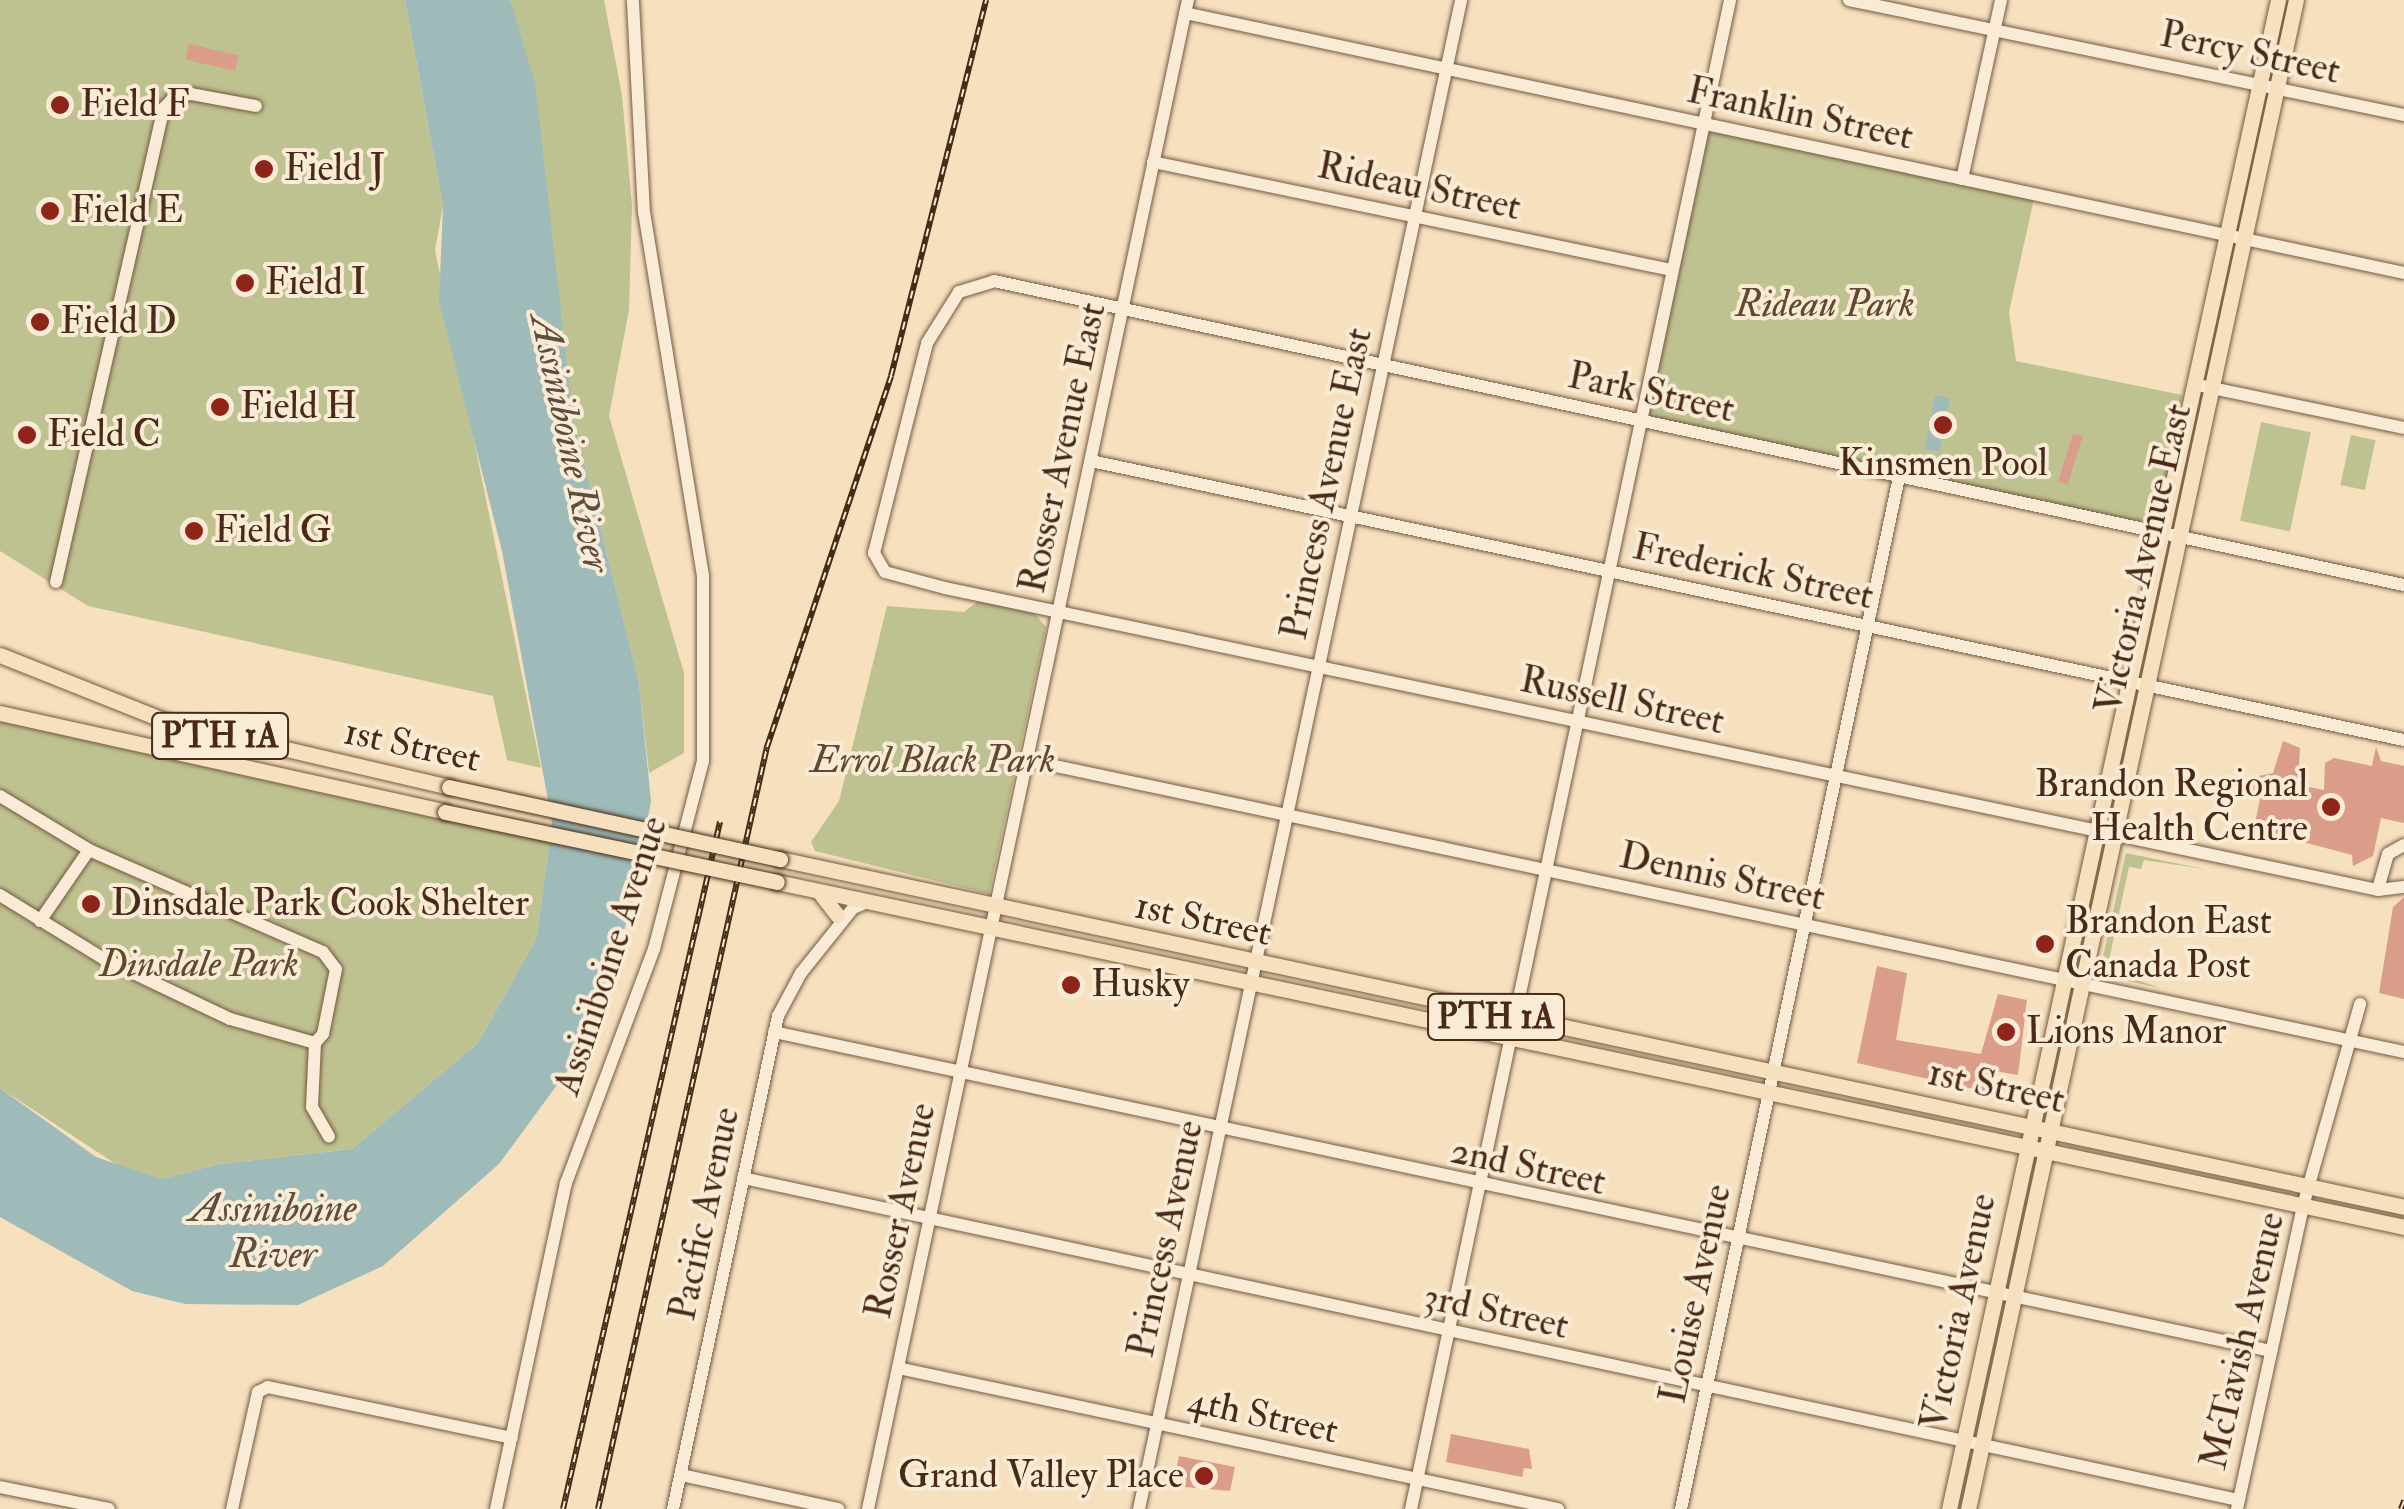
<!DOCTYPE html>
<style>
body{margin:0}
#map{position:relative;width:2404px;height:1509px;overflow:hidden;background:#f6e0be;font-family:"IM FELL Double Pica",serif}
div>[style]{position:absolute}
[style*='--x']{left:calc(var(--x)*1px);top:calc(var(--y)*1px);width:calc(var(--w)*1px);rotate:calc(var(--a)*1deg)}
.green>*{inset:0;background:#bec290;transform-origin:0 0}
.water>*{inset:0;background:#9ebbb9;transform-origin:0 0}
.building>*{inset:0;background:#d99d89;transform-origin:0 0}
.roads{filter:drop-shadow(0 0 2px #755841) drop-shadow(0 0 2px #755841)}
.minor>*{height:12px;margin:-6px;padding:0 6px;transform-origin:6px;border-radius:6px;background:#f9ebd5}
.major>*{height:15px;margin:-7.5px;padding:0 7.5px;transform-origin:7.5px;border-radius:7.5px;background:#f6e0be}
.rail>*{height:6px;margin-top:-3px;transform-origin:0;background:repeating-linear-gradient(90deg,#f9ebd5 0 8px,#4a2a17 0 16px);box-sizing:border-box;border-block:2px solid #4a2a17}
.bridges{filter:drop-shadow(0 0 2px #4a2a17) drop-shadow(0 0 2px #4a2a17)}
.major-bridge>*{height:15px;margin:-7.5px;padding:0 7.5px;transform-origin:7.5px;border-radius:7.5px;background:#f6e0be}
.dots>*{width:28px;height:28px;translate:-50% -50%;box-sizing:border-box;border:5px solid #f9ebd5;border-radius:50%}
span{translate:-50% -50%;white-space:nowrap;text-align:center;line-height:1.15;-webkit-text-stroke:8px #f9ebd5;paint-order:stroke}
.shield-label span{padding:2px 8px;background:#f9ebd5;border:2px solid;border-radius:8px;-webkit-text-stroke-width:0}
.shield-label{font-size:35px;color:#4a2a17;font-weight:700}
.street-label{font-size:38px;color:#4a2a17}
.poi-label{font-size:38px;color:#4a2a17}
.left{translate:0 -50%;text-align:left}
.right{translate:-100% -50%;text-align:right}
.park-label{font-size:38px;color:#61482f;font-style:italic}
.water-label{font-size:40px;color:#5f4e40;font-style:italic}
</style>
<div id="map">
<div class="green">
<i style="clip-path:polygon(0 0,405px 0,443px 206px,435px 250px,541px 768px,507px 760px,493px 696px,88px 606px,0 551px)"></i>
<i style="clip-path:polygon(510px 0,604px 0,622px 95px,632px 206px,629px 310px,609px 416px,684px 673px,684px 753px,649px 773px,639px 683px,573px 418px)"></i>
<i style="clip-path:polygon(1704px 125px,2035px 194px,2009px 312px,2016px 361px,2182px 395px,2166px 533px,1641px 421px)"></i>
<i style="left:2261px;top:422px;width:51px;height:101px;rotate:12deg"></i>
<i style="left:2351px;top:435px;width:25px;height:51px;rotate:12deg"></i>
<i style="clip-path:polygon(980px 600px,1034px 613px,1046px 627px,989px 894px,815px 851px,811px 842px,839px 801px,887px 606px,964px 612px)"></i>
<i style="clip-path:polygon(0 718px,550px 838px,537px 937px,478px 1043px,352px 1149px,219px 1164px,161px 1179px,131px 1174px,0 1088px)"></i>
<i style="clip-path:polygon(2126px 853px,2204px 869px,2144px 860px,2141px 869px,2129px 867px,2109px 960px,2120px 962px,2118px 973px,2160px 988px,2099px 975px)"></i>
</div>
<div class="water">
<i style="clip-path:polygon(405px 0,510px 0,535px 83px,573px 418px,639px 683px,651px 801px,631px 910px,590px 1025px,571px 1066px,499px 1164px,383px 1266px,298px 1305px,185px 1304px,132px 1291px,0 1217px,0 1088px,96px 1157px,161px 1179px,219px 1164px,352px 1149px,478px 1043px,537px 937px,552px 822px,502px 551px,439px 302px,443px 206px)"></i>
<i style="left:1935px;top:395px;width:15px;height:55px;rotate:11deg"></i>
</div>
<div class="building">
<i style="left:189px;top:44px;width:51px;height:16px;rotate:13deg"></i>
<i style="left:2073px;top:433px;width:10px;height:51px;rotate:17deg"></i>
<i style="clip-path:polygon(2283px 741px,2300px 748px,2298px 785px,2324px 790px,2325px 763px,2334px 758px,2372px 766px,2376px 747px,2381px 761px,2404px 766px,2404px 823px,2381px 818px,2373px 856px,2353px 866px,2352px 855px,2254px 829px,2260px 798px,2237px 790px,2240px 780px,2273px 773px)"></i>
<i style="clip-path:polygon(2404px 897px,2404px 999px,2379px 993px,2393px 907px)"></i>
<i style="clip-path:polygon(1877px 966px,1907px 973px,1896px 1040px,1981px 1054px,1998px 994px,2027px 1000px,2018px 1075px,1989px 1070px,2004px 1096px,1857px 1063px)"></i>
<i style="clip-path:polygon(1451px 1434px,1529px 1449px,1532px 1469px,1524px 1468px,1522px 1477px,1446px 1462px)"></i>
<i style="clip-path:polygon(1179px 1456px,1235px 1467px,1230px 1491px,1173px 1486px)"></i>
</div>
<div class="roads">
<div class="minor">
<i style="--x:1849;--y:0;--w:567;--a:11.71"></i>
<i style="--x:1185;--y:13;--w:1246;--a:12.04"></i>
<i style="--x:1153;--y:162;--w:530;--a:11.76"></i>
<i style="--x:1962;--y:179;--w:183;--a:-77.7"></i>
<i style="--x:2198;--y:385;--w:210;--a:11.8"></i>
<i style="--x:1091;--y:461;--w:1342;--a:12"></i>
<i style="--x:56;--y:582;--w:486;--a:-77.2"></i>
<i style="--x:164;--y:108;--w:16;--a:-47"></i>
<i style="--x:175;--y:96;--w:16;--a:-7"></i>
<i style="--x:191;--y:94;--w:66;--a:10.5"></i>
<i style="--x:1027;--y:760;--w:1408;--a:11.97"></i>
<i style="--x:0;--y:796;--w:104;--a:31.2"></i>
<i style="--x:89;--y:850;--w:255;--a:23.6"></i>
<i style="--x:323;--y:952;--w:21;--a:53"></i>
<i style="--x:336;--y:969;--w:66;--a:101.3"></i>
<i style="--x:323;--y:1034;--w:12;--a:132"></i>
<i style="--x:315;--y:1043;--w:88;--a:-164.2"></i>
<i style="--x:230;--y:1019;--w:140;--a:-154.5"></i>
<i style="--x:104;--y:959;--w:122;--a:-148.4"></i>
<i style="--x:2404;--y:845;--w:18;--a:151"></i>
<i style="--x:2388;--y:854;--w:37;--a:106"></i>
<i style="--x:2378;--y:890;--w:26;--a:-7"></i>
<i style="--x:2378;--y:890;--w:1464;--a:-168.1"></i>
<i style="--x:945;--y:588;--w:62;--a:-165.1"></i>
<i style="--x:885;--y:572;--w:22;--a:-120"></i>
<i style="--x:874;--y:553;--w:217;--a:-75.8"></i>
<i style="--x:927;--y:343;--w:60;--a:-57.9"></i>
<i style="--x:959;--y:292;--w:37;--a:-17"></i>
<i style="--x:994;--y:281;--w:1442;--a:12.17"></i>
<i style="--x:40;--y:921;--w:86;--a:-55.4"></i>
<i style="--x:774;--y:1032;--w:1531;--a:12.03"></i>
<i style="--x:315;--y:1043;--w:64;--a:92.7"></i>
<i style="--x:312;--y:1107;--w:34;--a:60"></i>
<i style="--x:743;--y:1178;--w:1530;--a:12.15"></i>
<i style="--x:898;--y:1368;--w:675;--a:12.06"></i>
<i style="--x:681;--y:1475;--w:161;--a:12.2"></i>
<i style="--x:0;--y:1487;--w:111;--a:11.4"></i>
<i style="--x:232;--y:1509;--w:120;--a:-77.5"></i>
<i style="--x:258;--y:1392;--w:11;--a:-27"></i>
<i style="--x:268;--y:1387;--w:249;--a:11.8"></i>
<i style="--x:496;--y:1509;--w:333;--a:-77.9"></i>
<i style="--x:566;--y:1183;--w:250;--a:-69.4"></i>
<i style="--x:654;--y:949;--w:194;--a:-75.4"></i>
<i style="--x:703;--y:761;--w:185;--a:-90"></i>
<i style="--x:703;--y:576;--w:368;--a:-99.2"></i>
<i style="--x:644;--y:213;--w:213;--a:-93"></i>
<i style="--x:673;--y:1509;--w:504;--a:-77.98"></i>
<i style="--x:778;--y:1016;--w:49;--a:-61.9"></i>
<i style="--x:801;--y:973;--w:83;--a:-51.3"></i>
<i style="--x:853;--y:908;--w:15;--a:-23"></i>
<i style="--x:868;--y:1509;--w:1543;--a:-78.03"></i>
<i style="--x:1139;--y:1509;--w:1543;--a:-77.95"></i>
<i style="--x:1411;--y:1509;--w:1542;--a:-78.06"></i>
<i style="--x:1681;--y:1509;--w:1055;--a:-78.07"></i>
<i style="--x:2237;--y:1509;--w:310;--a:-77.7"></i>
<i style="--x:2303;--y:1206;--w:210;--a:-74.2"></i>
</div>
<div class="major">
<i style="--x:0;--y:655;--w:179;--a:21.7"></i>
<i style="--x:166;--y:721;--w:291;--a:13.1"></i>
<i style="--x:0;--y:713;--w:456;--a:12.5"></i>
<i style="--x:780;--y:859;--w:1661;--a:12.09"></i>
<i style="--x:777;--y:882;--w:1663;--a:11.97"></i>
<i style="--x:820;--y:893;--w:28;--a:52"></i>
<i style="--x:1949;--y:1509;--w:1544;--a:-77.7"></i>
<i style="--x:1968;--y:1509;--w:1544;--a:-77.74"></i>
</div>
</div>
<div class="rail">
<i style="--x:563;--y:1509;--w:705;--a:-77.13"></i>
<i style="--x:598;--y:1509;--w:781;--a:-77.5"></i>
<i style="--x:767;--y:747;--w:391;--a:-71.5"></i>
<i style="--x:891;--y:376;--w:388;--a:-75.8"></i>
<i style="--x:2401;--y:1509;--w:9;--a:-69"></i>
</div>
<div class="bridges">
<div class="major-bridge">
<i style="--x:449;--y:787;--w:339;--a:12.3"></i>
<i style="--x:445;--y:812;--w:339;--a:11.9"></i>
</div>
</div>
<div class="dots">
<i style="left:60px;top:105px;background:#8f2418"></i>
<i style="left:264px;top:169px;background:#8f2418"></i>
<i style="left:50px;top:211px;background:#8f2418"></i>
<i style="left:245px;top:283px;background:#8f2418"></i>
<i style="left:40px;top:322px;background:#8f2418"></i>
<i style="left:220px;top:407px;background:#8f2418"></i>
<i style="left:1943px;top:425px;background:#8f2418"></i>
<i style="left:27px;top:435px;background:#8f2418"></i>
<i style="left:194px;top:531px;background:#8f2418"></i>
<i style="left:2331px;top:807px;background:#8f2418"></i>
<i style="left:91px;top:904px;background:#8f2418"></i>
<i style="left:2045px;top:944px;background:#8f2418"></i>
<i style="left:1071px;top:985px;background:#8f2418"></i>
<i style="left:2006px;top:1032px;background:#8f2418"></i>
<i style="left:1204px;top:1476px;background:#8f2418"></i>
</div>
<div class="shield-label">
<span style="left:220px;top:736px">PTH 1A</span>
<span style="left:1496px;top:1017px">PTH 1A</span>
</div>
<div class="street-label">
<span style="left:2250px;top:53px;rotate:12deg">Percy Street</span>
<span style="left:1800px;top:114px;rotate:12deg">Franklin Street</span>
<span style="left:1419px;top:187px;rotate:12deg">Rideau Street</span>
<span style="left:1651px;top:393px;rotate:12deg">Park Street</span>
<span style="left:1063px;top:448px;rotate:-78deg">Rosser Avenue East</span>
<span style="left:1327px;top:484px;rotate:-78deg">Princess Avenue East</span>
<span style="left:2144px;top:559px;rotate:-77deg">Victoria Avenue East</span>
<span style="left:1753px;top:572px;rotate:12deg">Frederick Street</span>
<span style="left:1622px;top:701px;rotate:12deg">Russell Street</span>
<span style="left:412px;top:746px;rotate:12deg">1st Street</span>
<span style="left:1722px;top:877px;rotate:12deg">Dennis Street</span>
<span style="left:1203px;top:920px;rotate:12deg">1st Street</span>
<span style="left:611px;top:956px;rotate:-72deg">Assiniboine Avenue</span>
<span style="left:1996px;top:1087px;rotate:12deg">1st Street</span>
<span style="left:1528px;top:1167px;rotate:12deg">2nd Street</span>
<span style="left:901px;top:1211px;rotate:-78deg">Rosser Avenue</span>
<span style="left:705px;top:1214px;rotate:-78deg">Pacific Avenue</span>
<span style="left:1166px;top:1239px;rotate:-78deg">Princess Avenue</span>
<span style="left:1696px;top:1294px;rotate:-78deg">Louise Avenue</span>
<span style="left:1496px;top:1312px;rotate:12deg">3rd Street</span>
<span style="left:1959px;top:1312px;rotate:-78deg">Victoria Avenue</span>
<span style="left:2243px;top:1341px;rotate:-77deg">McTavish Avenue</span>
<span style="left:1263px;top:1416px;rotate:12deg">4th Street</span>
</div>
<div class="poi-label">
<span class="left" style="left:80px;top:105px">Field F</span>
<span class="left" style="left:284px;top:169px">Field J</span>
<span class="left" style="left:70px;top:211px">Field E</span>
<span class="left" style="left:265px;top:283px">Field I</span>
<span class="left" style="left:60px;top:322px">Field D</span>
<span class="left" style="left:240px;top:407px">Field H</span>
<span class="left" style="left:47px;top:435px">Field C</span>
<span style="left:1943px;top:464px">Kinsmen Pool</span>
<span class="left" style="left:214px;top:531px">Field G</span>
<span class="right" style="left:2308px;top:807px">Brandon Regional<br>Health Centre</span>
<span class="left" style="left:111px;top:904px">Dinsdale Park Cook Shelter</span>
<span class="left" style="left:2065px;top:944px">Brandon East<br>Canada Post</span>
<span class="left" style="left:1091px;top:985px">Husky</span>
<span class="left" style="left:2026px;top:1032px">Lions Manor</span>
<span class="right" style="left:1184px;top:1476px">Grand Valley Place</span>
</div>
<div class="park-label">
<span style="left:1825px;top:305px">Rideau Park</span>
<span style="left:933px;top:761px">Errol Black Park</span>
<span style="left:199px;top:965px">Dinsdale Park</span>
</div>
<div class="water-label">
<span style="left:570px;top:443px;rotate:78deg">Assiniboine River</span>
<span style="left:273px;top:1232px">Assiniboine<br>River</span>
</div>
</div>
